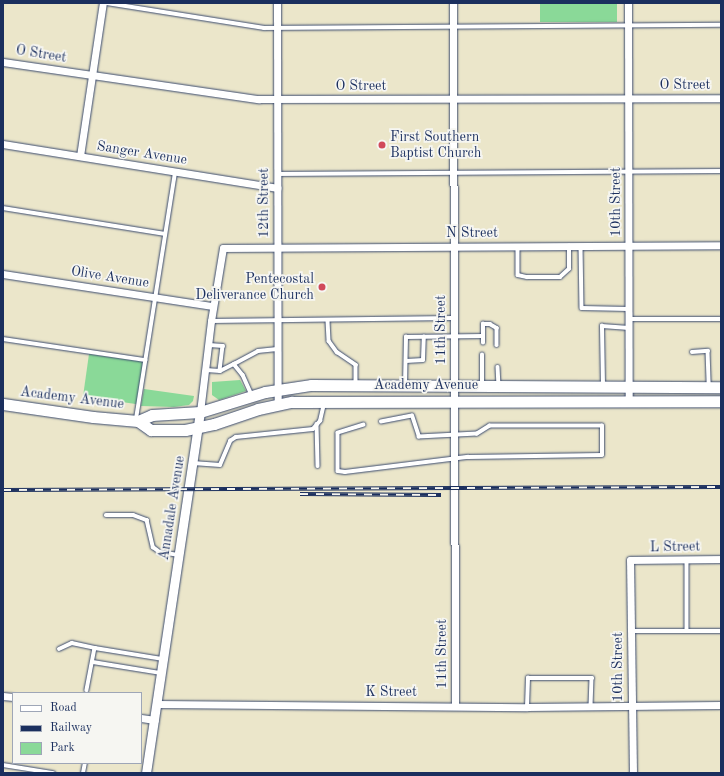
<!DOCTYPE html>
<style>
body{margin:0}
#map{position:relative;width:724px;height:776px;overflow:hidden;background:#ebe6ca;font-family:"Old Standard TT",serif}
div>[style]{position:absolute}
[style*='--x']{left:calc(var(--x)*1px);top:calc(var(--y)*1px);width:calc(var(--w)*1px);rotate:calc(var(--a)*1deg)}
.green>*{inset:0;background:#8ad998;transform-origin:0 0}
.roads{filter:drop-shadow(0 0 1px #3a4a6e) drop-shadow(0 0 1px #3a4a6e)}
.service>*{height:3.5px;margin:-1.75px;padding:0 1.75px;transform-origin:1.75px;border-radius:1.75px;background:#fff}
.minor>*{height:7px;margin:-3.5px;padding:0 3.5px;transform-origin:3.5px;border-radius:3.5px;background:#fff}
.tertiary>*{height:9px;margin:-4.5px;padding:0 4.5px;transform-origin:4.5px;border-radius:4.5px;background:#fff}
.primary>*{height:11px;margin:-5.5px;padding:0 5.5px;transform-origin:5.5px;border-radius:5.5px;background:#fff}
.rail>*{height:4px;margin-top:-2px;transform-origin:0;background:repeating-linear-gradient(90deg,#f6f6f2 0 8px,#1b2f5e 0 16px);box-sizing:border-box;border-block:1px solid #1b2f5e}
.dots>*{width:11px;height:11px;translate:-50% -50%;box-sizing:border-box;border:2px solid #f6f6f2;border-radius:50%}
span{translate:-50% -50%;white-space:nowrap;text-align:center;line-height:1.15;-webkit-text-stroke:3.5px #f6f6f2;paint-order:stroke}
.street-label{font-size:14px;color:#1b2f5e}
.poi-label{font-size:14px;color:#1b2f5e}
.left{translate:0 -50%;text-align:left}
.right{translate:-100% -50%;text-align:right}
.frame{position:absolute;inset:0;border:4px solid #1b2f5e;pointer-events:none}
.legend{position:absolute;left:12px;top:692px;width:130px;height:72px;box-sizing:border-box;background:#f6f6f2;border:1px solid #9ea6b7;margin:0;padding:5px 7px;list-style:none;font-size:12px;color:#1b2f5e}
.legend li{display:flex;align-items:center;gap:8px;height:20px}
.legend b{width:20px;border:1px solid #9ea6b7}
</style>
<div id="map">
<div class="green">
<i style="left:540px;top:3px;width:77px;height:19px"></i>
<i style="left:89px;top:354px;width:55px;height:43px;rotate:8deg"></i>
<i style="clip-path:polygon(240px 380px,246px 391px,219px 400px,212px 395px,212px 382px)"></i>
<i style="clip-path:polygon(144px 389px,194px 396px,193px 401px,189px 405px,174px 407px,141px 406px)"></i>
</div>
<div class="roads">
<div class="service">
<i style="--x:107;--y:3;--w:159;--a:9"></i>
<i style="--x:264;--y:28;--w:457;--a:-0.4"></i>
<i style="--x:277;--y:174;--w:444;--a:-0.4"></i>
<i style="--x:3;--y:208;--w:164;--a:9.1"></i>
<i style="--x:518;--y:246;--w:29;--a:90"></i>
<i style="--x:518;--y:275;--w:9;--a:13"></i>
<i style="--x:527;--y:277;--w:33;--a:0"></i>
<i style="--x:560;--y:277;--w:12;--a:-42"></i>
<i style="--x:569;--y:269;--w:23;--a:-90"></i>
<i style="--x:581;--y:246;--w:62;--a:89.1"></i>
<i style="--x:582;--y:308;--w:46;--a:1.2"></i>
<i style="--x:630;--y:319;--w:91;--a:0"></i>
<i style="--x:211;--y:321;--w:242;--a:-0.7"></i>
<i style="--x:328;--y:321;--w:20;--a:87"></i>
<i style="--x:329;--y:341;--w:14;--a:54"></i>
<i style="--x:337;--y:352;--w:23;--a:34"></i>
<i style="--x:356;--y:365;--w:18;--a:90"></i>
<i style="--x:3;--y:339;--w:144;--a:8.4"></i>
<i style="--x:483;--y:343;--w:7;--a:-90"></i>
<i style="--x:209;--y:345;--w:14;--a:4"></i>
<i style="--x:223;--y:346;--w:25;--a:97"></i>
<i style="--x:692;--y:352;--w:16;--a:-4"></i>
<i style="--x:708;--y:351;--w:35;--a:88"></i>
<i style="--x:406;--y:361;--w:17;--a:-3"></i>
<i style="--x:423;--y:360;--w:23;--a:-88"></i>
<i style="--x:234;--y:364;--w:27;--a:-28"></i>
<i style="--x:258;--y:351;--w:19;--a:-6"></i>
<i style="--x:498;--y:367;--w:17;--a:87"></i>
<i style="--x:206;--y:370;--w:14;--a:4"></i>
<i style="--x:220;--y:371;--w:16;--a:-27"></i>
<i style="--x:234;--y:364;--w:14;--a:51"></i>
<i style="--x:243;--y:375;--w:22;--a:66"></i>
<i style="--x:482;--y:383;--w:28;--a:-90"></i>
<i style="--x:405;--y:385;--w:48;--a:-88.8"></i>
<i style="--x:406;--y:337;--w:77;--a:-0.7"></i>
<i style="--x:483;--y:336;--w:12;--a:-90"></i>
<i style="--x:483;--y:324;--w:7;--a:0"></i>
<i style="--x:490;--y:324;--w:8;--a:30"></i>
<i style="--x:497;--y:328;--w:17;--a:90"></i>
<i style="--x:603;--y:385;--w:59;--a:-91"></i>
<i style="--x:602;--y:326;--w:27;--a:4"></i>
<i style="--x:136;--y:419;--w:250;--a:-81"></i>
<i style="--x:317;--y:424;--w:42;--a:88.6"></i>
<i style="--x:364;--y:425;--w:27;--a:163"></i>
<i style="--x:338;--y:433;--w:38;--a:90"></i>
<i style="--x:338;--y:471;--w:7;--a:8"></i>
<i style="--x:345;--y:472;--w:124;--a:-7"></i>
<i style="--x:468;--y:457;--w:134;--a:-0.9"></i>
<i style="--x:602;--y:455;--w:29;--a:-90"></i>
<i style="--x:602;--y:426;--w:112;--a:180"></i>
<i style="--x:490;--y:426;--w:15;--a:148"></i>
<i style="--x:477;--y:434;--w:58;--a:177"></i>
<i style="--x:419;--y:437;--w:22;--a:-108"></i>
<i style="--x:412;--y:416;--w:31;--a:169"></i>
<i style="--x:193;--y:463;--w:27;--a:4"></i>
<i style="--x:220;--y:465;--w:26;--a:-67"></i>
<i style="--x:230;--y:441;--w:7;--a:-34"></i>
<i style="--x:236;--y:437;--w:77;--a:-5.9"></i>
<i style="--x:313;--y:429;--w:11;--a:-49"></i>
<i style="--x:320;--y:421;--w:17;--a:-77"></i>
<i style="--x:106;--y:515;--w:27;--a:0"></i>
<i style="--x:133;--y:515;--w:15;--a:20"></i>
<i style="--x:147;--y:520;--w:28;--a:77"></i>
<i style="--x:153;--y:547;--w:9;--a:36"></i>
<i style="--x:160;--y:552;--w:18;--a:9"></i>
<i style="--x:687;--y:560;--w:71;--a:90"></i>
<i style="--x:631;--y:631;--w:90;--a:0"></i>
<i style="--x:95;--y:648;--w:69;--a:9.2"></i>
<i style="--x:59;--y:649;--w:14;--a:-25"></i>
<i style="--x:72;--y:643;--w:24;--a:12"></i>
<i style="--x:95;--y:648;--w:43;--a:100.8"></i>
<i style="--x:93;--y:662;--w:69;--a:9.2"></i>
<i style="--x:527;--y:707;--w:29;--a:-88"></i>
<i style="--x:528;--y:678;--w:64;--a:0"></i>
<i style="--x:592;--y:678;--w:28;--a:92"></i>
<i style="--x:3;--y:765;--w:51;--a:9.1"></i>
<i style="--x:83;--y:773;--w:10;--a:-79"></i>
</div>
<div class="minor">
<i style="--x:277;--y:3;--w:401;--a:89.9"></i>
<i style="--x:453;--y:3;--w:702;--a:89.84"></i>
<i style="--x:628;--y:3;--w:399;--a:89.9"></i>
<i style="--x:3;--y:62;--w:258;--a:8.3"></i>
<i style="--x:258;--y:99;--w:463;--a:-0.1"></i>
<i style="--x:3;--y:144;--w:278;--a:9.1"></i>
<i style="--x:80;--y:156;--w:155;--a:-81.5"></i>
<i style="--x:3;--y:274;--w:212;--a:8.7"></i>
<i style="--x:200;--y:412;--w:92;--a:-83.1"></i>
<i style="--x:211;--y:321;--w:74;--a:-80.7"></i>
<i style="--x:223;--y:248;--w:498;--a:-0.3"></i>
<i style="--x:3;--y:696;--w:10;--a:6"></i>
<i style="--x:157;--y:704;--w:370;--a:0.5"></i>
<i style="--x:527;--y:707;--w:194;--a:-0.6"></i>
<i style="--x:141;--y:718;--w:14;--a:8"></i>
<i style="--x:633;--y:773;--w:213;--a:-90.8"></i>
<i style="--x:630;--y:560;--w:91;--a:-0.6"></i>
</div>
<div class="tertiary">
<i style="--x:146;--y:773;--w:365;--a:-81.5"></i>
</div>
<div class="primary">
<i style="--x:3;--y:404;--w:91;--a:8.2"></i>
<i style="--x:93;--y:417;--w:45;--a:5.1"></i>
<i style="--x:138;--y:421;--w:15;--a:-23"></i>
<i style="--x:152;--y:415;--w:48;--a:-3.6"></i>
<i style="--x:200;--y:412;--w:68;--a:-17.1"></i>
<i style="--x:265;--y:392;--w:47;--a:-8.7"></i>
<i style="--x:311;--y:385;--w:410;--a:0.3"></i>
<i style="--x:138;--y:421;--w:16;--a:35"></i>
<i style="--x:151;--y:430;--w:34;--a:0"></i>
<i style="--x:185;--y:430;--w:30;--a:-12"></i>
<i style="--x:214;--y:424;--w:46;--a:-18.8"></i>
<i style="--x:258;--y:409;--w:35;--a:-12"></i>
<i style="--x:292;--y:402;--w:429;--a:-0.1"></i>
</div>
</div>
<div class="rail">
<i style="--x:3;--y:490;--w:718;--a:-0.24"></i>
<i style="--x:300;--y:494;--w:141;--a:0.4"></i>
</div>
<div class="dots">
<i style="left:382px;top:145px;background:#d1495b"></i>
<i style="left:322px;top:287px;background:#d1495b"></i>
</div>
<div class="street-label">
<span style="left:41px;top:54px;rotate:9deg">O Street</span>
<span style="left:685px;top:85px">O Street</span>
<span style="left:361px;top:86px">O Street</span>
<span style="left:142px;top:153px;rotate:9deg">Sanger Avenue</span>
<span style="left:616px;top:202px;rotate:-90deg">10th Street</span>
<span style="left:264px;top:203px;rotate:-90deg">12th Street</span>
<span style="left:472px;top:233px">N Street</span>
<span style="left:110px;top:277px;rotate:9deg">Olive Avenue</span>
<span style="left:441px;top:330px;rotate:-90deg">11th Street</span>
<span style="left:426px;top:385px">Academy Avenue</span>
<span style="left:72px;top:398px;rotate:7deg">Academy Avenue</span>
<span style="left:172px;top:508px;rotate:-81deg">Annadale Avenue</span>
<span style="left:675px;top:547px;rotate:-1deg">L Street</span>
<span style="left:442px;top:654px;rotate:-90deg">11th Street</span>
<span style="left:618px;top:667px;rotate:-90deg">10th Street</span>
<span style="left:391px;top:692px">K Street</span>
</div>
<div class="poi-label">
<span class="left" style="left:390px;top:145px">First Southern<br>Baptist Church</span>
<span class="right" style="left:314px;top:287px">Pentecostal<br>Deliverance Church</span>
</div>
<div class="frame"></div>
<ul class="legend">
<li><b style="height:5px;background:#fff"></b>Road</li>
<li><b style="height:5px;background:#1b2f5e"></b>Railway</li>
<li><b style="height:11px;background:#8ad998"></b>Park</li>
</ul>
</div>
